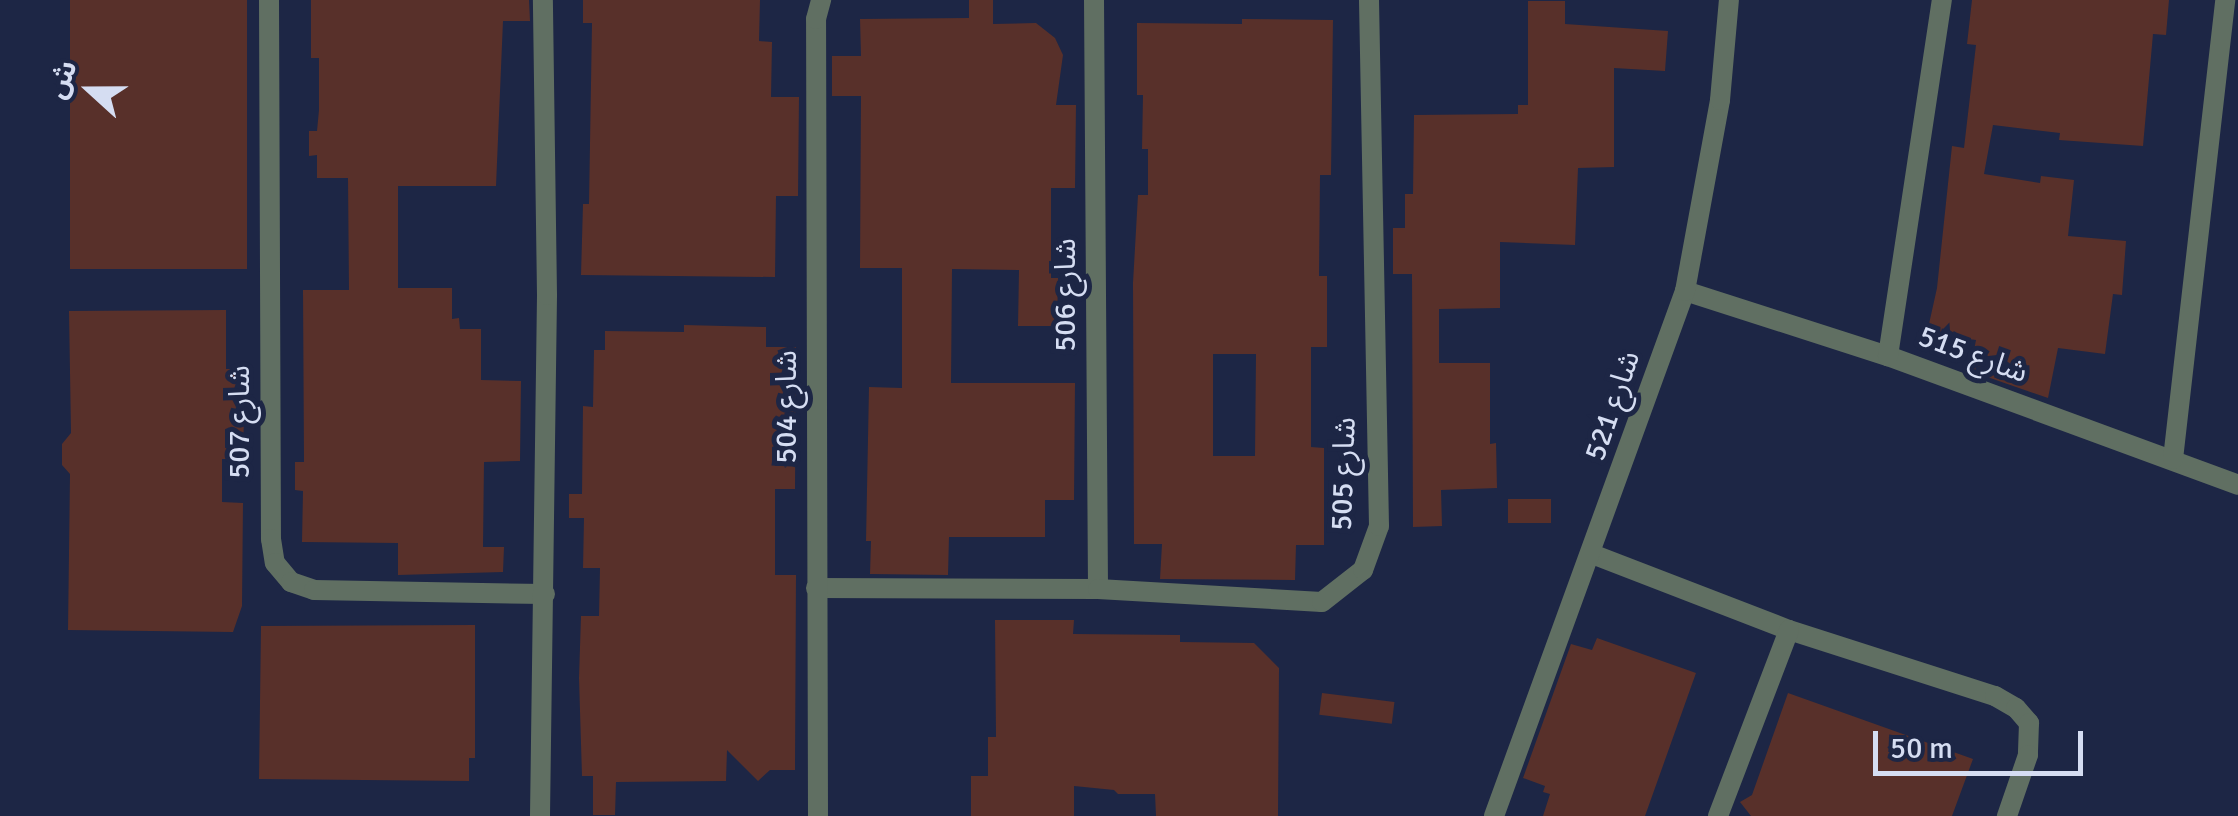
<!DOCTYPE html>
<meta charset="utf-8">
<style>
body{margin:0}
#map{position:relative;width:2238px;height:816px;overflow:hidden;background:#1d2645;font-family:Signika,"Noto Sans Arabic",sans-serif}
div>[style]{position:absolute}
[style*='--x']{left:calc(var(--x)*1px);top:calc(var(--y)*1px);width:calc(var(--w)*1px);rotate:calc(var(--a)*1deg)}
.building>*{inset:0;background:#58302a;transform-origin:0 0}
.minor>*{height:20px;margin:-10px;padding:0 10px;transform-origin:10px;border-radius:10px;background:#606f62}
span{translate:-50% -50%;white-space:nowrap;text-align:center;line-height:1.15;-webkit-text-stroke:10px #1d2645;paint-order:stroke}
.street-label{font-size:30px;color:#d5ddf2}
.north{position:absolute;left:40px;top:40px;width:100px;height:100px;-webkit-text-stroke:8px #1d2645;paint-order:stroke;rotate:291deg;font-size:28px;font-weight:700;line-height:40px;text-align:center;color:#d5ddf2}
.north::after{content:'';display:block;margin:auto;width:35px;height:45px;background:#d5ddf2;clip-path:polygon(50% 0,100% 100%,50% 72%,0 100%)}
.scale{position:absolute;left:1873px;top:731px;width:210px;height:45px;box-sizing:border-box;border:5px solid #d5ddf2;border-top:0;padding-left:12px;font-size:30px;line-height:35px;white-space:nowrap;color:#d5ddf2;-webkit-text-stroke:8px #1d2645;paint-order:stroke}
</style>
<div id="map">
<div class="building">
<i style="left:70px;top:0;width:177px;height:269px"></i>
<i style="clip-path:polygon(311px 0,529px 0,530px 21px,503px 21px,496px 186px,398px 186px,398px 288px,452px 288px,452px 319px,459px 318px,460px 329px,481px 329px,481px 380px,521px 381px,520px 461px,484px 462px,483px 547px,504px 547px,503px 572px,398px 575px,398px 543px,302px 542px,303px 491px,295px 490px,295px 462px,304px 462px,303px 290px,349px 290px,348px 178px,317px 178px,317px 155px,309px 156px,309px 131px,317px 131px,319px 110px,319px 58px,311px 58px)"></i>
<i style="clip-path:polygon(583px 0,760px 0,759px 41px,772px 42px,771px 97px,799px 97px,798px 196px,776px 196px,775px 277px,581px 275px,583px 204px,589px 204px,592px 23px,583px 23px)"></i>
<i style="clip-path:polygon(969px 0,993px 0,993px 24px,1036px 23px,1055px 38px,1063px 55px,1056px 105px,1076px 105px,1075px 188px,1051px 188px,1051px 278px,1058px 278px,1057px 326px,1018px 326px,1019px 270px,952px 269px,951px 383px,1075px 383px,1074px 500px,1045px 500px,1045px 537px,949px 537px,948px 575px,870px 574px,871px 541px,866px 541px,869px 387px,902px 388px,902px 268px,860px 268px,861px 96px,832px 96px,832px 56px,861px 56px,860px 19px,969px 18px)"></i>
<i style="clip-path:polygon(1972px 0,2169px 0,2166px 35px,2153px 34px,2143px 146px,2059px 140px,2060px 133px,1993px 125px,1984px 174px,2040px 183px,2041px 176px,2074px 180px,2068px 236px,2126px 241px,2122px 295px,2113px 294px,2105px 354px,2058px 348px,2048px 398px,1970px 371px,1976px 340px,1927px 333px,1937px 288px,1952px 146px,1964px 148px,1976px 45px,1967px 44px)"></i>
<i style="clip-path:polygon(1528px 1px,1565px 1px,1565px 24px,1668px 31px,1665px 71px,1614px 68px,1614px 167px,1578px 168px,1575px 245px,1500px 242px,1500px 308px,1439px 309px,1439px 363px,1490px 363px,1490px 444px,1496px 443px,1497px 488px,1441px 490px,1442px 526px,1413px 527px,1412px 274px,1393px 274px,1393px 228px,1405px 228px,1405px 194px,1413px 194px,1414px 115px,1518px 114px,1518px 105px,1528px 105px)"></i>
<i style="clip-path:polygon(evenodd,1242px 19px,1333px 20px,1331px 175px,1320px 175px,1319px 276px,1327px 276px,1327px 347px,1311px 347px,1311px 447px,1324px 448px,1324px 545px,1296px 545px,1295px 580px,1160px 579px,1162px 544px,1134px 544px,1133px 283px,1138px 195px,1148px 195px,1148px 149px,1142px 149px,1143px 95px,1137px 95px,1137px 23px,1242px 24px,1242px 19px,1213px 354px,1256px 354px,1255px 456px,1213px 456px,1213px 354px)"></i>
<i style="clip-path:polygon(226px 310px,226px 369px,245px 369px,243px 459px,222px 459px,222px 502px,243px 503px,242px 606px,233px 632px,68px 630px,70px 474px,62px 465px,62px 444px,71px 433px,69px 311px)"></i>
<i style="clip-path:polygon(684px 325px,766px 327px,766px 347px,796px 347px,795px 489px,775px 489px,775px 575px,796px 575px,795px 770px,770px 770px,758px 781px,727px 750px,726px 781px,616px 782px,615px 815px,593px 815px,593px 776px,582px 776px,579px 678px,581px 616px,599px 616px,600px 568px,583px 568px,584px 518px,569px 518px,569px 494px,582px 494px,583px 406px,593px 407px,594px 350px,605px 350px,605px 331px,684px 332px)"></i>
<i style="left:1508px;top:499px;width:43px;height:24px"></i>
<i style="clip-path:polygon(995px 620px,1074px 620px,1073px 634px,1180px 635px,1180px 642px,1254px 643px,1279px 668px,1278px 816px,1156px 816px,1155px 794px,1118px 794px,1114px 790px,1074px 786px,1074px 816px,971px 816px,971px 776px,988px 776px,988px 737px,996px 737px)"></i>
<i style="clip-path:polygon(475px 625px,475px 758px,469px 758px,469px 781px,259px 779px,261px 626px)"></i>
<i style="clip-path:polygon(1597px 638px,1696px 673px,1645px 816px,1543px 816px,1550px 794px,1543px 792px,1545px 786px,1523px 778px,1571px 644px,1592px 650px)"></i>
<i style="left:1322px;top:693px;width:73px;height:22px;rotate:7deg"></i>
<i style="clip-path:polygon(1788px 693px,1973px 759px,1952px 816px,1751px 816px,1740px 802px,1752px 795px)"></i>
</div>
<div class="minor">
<i style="--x:269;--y:0;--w:539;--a:89.79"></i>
<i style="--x:271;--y:539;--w:24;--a:81"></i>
<i style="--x:275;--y:563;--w:25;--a:50"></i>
<i style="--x:291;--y:582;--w:24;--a:19"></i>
<i style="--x:314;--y:590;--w:231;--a:1"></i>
<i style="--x:1094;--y:0;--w:589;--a:89.61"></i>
<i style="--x:1685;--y:291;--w:213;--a:17.8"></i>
<i style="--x:1888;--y:356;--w:373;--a:20.2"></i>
<i style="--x:1888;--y:356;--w:360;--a:-81.4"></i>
<i style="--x:2173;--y:459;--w:462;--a:-83.5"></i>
<i style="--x:1592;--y:554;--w:211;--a:21.1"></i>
<i style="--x:1789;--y:630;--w:216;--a:17.8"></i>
<i style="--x:1995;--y:696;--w:24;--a:30"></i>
<i style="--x:2016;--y:708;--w:20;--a:49"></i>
<i style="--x:2029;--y:723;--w:32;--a:92"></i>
<i style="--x:2028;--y:755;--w:65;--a:109"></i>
<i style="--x:816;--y:588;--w:282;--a:0.2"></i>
<i style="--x:1098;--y:589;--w:224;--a:3.3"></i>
<i style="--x:1322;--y:602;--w:52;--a:-38"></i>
<i style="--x:1363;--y:570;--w:47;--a:-70"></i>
<i style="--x:1379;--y:526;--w:526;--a:-91.09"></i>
<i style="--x:540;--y:816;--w:521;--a:-89.23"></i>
<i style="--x:547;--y:295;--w:295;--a:-90.8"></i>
<i style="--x:818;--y:816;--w:797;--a:-90.14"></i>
<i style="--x:816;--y:19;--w:20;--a:-75"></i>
<i style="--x:1494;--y:816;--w:559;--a:-70.01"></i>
<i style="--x:1685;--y:291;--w:194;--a:-79.6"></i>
<i style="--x:1720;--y:100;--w:100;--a:-84.9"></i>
<i style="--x:1718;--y:816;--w:199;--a:-69.1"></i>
</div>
<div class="street-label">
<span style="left:1066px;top:295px;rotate:-90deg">شارع 506</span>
<span style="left:1973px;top:355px;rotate:20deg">شارع 515</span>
<span style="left:1613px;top:406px;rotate:-71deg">شارع 521</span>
<span style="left:787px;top:407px;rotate:-90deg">شارع 504</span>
<span style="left:240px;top:422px;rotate:-90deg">شارع 507</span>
<span style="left:1344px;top:474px;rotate:-88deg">شارع 505</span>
</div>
<div class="north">ش</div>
<div class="scale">50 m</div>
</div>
